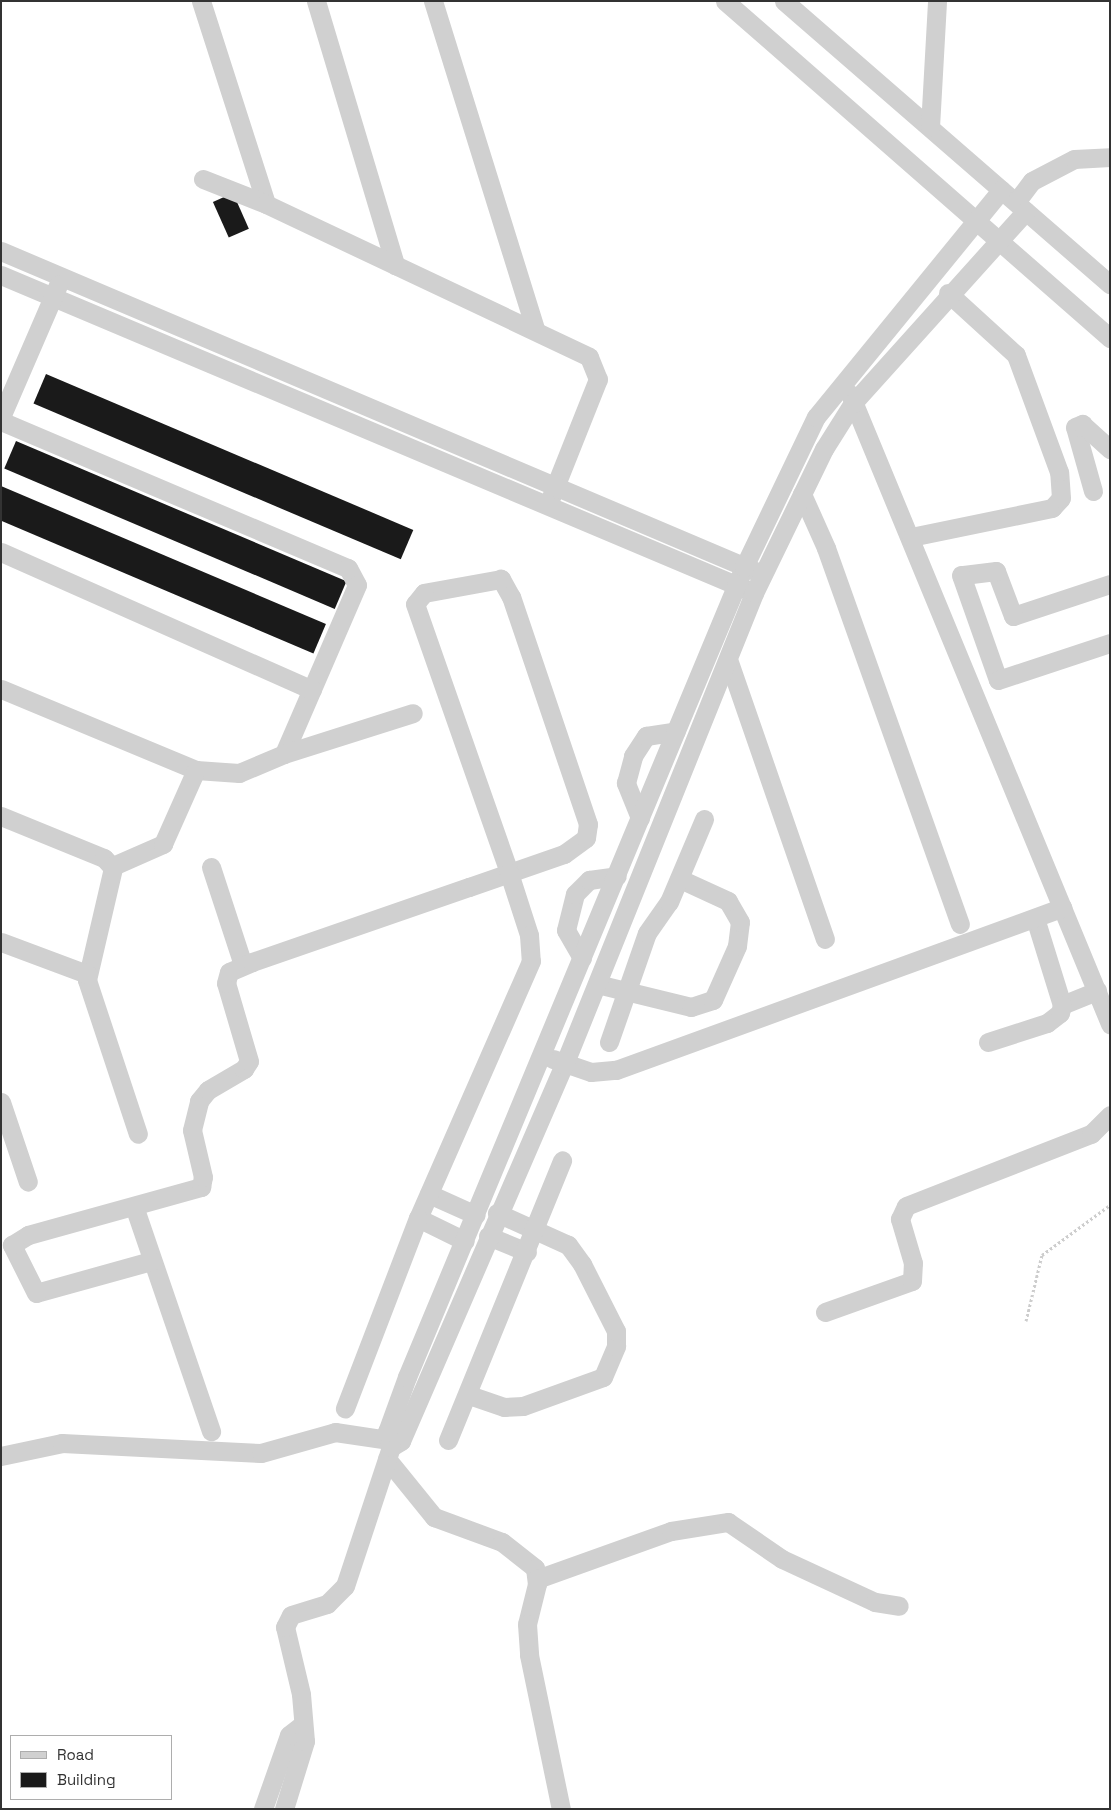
<!DOCTYPE html>
<style>
body{margin:0}
#map{position:relative;width:1111px;height:1810px;overflow:hidden;background:#fff;font-family:"Space Grotesk",sans-serif}
div>[style]{position:absolute}
[style*='--x']{left:calc(var(--x)*1px);top:calc(var(--y)*1px);width:calc(var(--w)*1px);rotate:calc(var(--a)*1deg)}
.building>*{inset:0;background:#1a1a1a;transform-origin:0 0}
.path>*{height:3px;margin-top:-1.5px;transform-origin:0;background:repeating-linear-gradient(90deg,#cdcdcd 0 2.5px,transparent 0 5px)}
.minor>*{height:19px;margin:-9.5px;padding:0 9.5px;transform-origin:9.5px;border-radius:9.5px;background:#d0d0d0}
span{translate:-50% -50%;white-space:nowrap;text-align:center;line-height:1.15;-webkit-text-stroke:5px #fff;paint-order:stroke}
.frame{position:absolute;inset:0;border:2px solid #333;pointer-events:none}
.legend{position:absolute;left:10px;top:1735px;width:162px;height:65px;box-sizing:border-box;background:#fff;border:1px solid #adadad;margin:0;padding:6px 9px;list-style:none;font-size:15px;color:#333}
.legend li{display:flex;align-items:center;gap:10px;height:25px}
.legend b{width:25px;border:1px solid #adadad}
</style>
<div id="map">
<div class="building">
<i style="left:233px;top:193px;width:39px;height:22px;rotate:66deg"></i>
<i style="left:46px;top:374px;width:399px;height:32px;rotate:23deg"></i>
<i style="left:16px;top:441px;width:359px;height:30px;rotate:23deg"></i>
<i style="left:1px;top:486px;width:353px;height:32px;rotate:23deg"></i>
</div>
<div class="path">
<i style="--x:1026;--y:1321;--w:68;--a:-76.4"></i>
<i style="--x:1042;--y:1255;--w:84;--a:-36.3"></i>
</div>
<div class="minor">
<i style="--x:201;--y:1;--w:213;--a:72.2"></i>
<i style="--x:316;--y:1;--w:276;--a:73.3"></i>
<i style="--x:433;--y:1;--w:343;--a:72.7"></i>
<i style="--x:725;--y:1;--w:512;--a:41.2"></i>
<i style="--x:784;--y:1;--w:432;--a:41"></i>
<i style="--x:930;--y:127;--w:126;--a:-86.8"></i>
<i style="--x:203;--y:179;--w:68;--a:21.6"></i>
<i style="--x:266;--y:204;--w:357;--a:25.3"></i>
<i style="--x:589;--y:357;--w:24;--a:68"></i>
<i style="--x:598;--y:379;--w:127;--a:111.7"></i>
<i style="--x:1016;--y:202;--w:26;--a:-53"></i>
<i style="--x:1032;--y:181;--w:47;--a:-27.6"></i>
<i style="--x:1074;--y:159;--w:36;--a:-3"></i>
<i style="--x:1;--y:251;--w:819;--a:23"></i>
<i style="--x:1;--y:275;--w:813;--a:22.87"></i>
<i style="--x:850;--y:394;--w:682;--a:67.57"></i>
<i style="--x:1;--y:417;--w:144;--a:-66.6"></i>
<i style="--x:1;--y:421;--w:377;--a:23"></i>
<i style="--x:348;--y:568;--w:19;--a:62"></i>
<i style="--x:357;--y:585;--w:184;--a:113.4"></i>
<i style="--x:284;--y:754;--w:49;--a:157.1"></i>
<i style="--x:239;--y:773;--w:43;--a:-176"></i>
<i style="--x:196;--y:770;--w:211;--a:-157.4"></i>
<i style="--x:1093;--y:491;--w:66;--a:-105.7"></i>
<i style="--x:1075;--y:427;--w:8;--a:-23"></i>
<i style="--x:1082;--y:424;--w:38;--a:42"></i>
<i style="--x:802;--y:494;--w:59;--a:66"></i>
<i style="--x:826;--y:548;--w:399;--a:70.4"></i>
<i style="--x:911;--y:537;--w:144;--a:-11.6"></i>
<i style="--x:1052;--y:508;--w:13;--a:-48"></i>
<i style="--x:1061;--y:498;--w:26;--a:-94"></i>
<i style="--x:1059;--y:472;--w:125;--a:-110.2"></i>
<i style="--x:1016;--y:355;--w:92;--a:-137.6"></i>
<i style="--x:1;--y:552;--w:340;--a:23.9"></i>
<i style="--x:1110;--y:584;--w:102;--a:161.7"></i>
<i style="--x:1013;--y:616;--w:48;--a:-110.7"></i>
<i style="--x:996;--y:571;--w:35;--a:173"></i>
<i style="--x:961;--y:575;--w:111;--a:70.6"></i>
<i style="--x:998;--y:680;--w:118;--a:-18.3"></i>
<i style="--x:729;--y:662;--w:293;--a:70.9"></i>
<i style="--x:284;--y:754;--w:135;--a:-17.6"></i>
<i style="--x:1;--y:816;--w:111;--a:22.2"></i>
<i style="--x:104;--y:858;--w:13;--a:48"></i>
<i style="--x:113;--y:868;--w:115;--a:103.1"></i>
<i style="--x:87;--y:980;--w:162;--a:71.7"></i>
<i style="--x:640;--y:818;--w:38;--a:-112"></i>
<i style="--x:626;--y:783;--w:28;--a:-75"></i>
<i style="--x:633;--y:756;--w:24;--a:-57"></i>
<i style="--x:646;--y:736;--w:30;--a:-9"></i>
<i style="--x:113;--y:866;--w:55;--a:-23.7"></i>
<i style="--x:163;--y:844;--w:81;--a:-66"></i>
<i style="--x:211;--y:867;--w:103;--a:71.9"></i>
<i style="--x:1035;--y:918;--w:91;--a:72.8"></i>
<i style="--x:1062;--y:1005;--w:38;--a:-22"></i>
<i style="--x:1;--y:942;--w:92;--a:20.4"></i>
<i style="--x:582;--y:958;--w:32;--a:-120"></i>
<i style="--x:566;--y:930;--w:37;--a:-76"></i>
<i style="--x:575;--y:894;--w:20;--a:-45"></i>
<i style="--x:589;--y:880;--w:28;--a:-8"></i>
<i style="--x:597;--y:984;--w:97;--a:13.7"></i>
<i style="--x:691;--y:1007;--w:23;--a:-18"></i>
<i style="--x:713;--y:1000;--w:59;--a:-66"></i>
<i style="--x:737;--y:946;--w:24;--a:-83"></i>
<i style="--x:740;--y:922;--w:24;--a:-120"></i>
<i style="--x:728;--y:901;--w:53;--a:-155.4"></i>
<i style="--x:609;--y:1042;--w:115;--a:-70.8"></i>
<i style="--x:647;--y:933;--w:38;--a:-55"></i>
<i style="--x:669;--y:902;--w:90;--a:-67.1"></i>
<i style="--x:988;--y:1042;--w:62;--a:-17.9"></i>
<i style="--x:1047;--y:1023;--w:16;--a:-38"></i>
<i style="--x:1060;--y:1013;--w:8;--a:-76"></i>
<i style="--x:553;--y:1059;--w:40;--a:18.9"></i>
<i style="--x:591;--y:1072;--w:25;--a:-5"></i>
<i style="--x:616;--y:1070;--w:475;--a:-20"></i>
<i style="--x:1;--y:1102;--w:84;--a:71.4"></i>
<i style="--x:429;--y:1194;--w:51;--a:24.1"></i>
<i style="--x:135;--y:1209;--w:235;--a:71.1"></i>
<i style="--x:418;--y:1218;--w:52;--a:26.1"></i>
<i style="--x:488;--y:1236;--w:42;--a:22.3"></i>
<i style="--x:151;--y:1261;--w:119;--a:164.5"></i>
<i style="--x:36;--y:1293;--w:54;--a:-116.6"></i>
<i style="--x:12;--y:1245;--w:19;--a:-32"></i>
<i style="--x:28;--y:1235;--w:180;--a:-15.5"></i>
<i style="--x:201;--y:1187;--w:10;--a:-79"></i>
<i style="--x:203;--y:1177;--w:48;--a:-103.2"></i>
<i style="--x:192;--y:1130;--w:30;--a:-76"></i>
<i style="--x:199;--y:1101;--w:14;--a:-51"></i>
<i style="--x:208;--y:1090;--w:42;--a:-30.3"></i>
<i style="--x:244;--y:1069;--w:9;--a:-58"></i>
<i style="--x:249;--y:1061;--w:81;--a:-106.4"></i>
<i style="--x:226;--y:983;--w:11;--a:-75"></i>
<i style="--x:229;--y:972;--w:25;--a:-23"></i>
<i style="--x:252;--y:962;--w:230;--a:-19.1"></i>
<i style="--x:469;--y:887;--w:42;--a:-19.3"></i>
<i style="--x:509;--y:873;--w:58;--a:-19.1"></i>
<i style="--x:564;--y:854;--w:27;--a:-36"></i>
<i style="--x:586;--y:838;--w:14;--a:-82"></i>
<i style="--x:588;--y:824;--w:240;--a:-108.7"></i>
<i style="--x:511;--y:597;--w:21;--a:-119"></i>
<i style="--x:501;--y:579;--w:78;--a:169.7"></i>
<i style="--x:424;--y:593;--w:14;--a:129"></i>
<i style="--x:415;--y:604;--w:285;--a:70.7"></i>
<i style="--x:509;--y:873;--w:65;--a:72.1"></i>
<i style="--x:529;--y:935;--w:26;--a:86"></i>
<i style="--x:531;--y:961;--w:281;--a:113.7"></i>
<i style="--x:418;--y:1218;--w:204;--a:111"></i>
<i style="--x:825;--y:1312;--w:92;--a:-19.6"></i>
<i style="--x:912;--y:1281;--w:18;--a:-87"></i>
<i style="--x:913;--y:1263;--w:46;--a:-106.5"></i>
<i style="--x:900;--y:1219;--w:14;--a:-65"></i>
<i style="--x:906;--y:1206;--w:199;--a:-21.3"></i>
<i style="--x:1091;--y:1134;--w:27;--a:-45"></i>
<i style="--x:469;--y:1395;--w:37;--a:19"></i>
<i style="--x:504;--y:1407;--w:19;--a:-3"></i>
<i style="--x:523;--y:1406;--w:85;--a:-19.9"></i>
<i style="--x:603;--y:1377;--w:34;--a:-67"></i>
<i style="--x:616;--y:1346;--w:15;--a:-90"></i>
<i style="--x:616;--y:1331;--w:75;--a:-116.9"></i>
<i style="--x:582;--y:1264;--w:24;--a:-126"></i>
<i style="--x:568;--y:1245;--w:78;--a:-155.7"></i>
<i style="--x:448;--y:1440;--w:302;--a:-67.8"></i>
<i style="--x:391;--y:1447;--w:12;--a:-31"></i>
<i style="--x:401;--y:1441;--w:410;--a:-66.6"></i>
<i style="--x:564;--y:1065;--w:509;--a:-68.07"></i>
<i style="--x:754;--y:593;--w:160;--a:-64.1"></i>
<i style="--x:824;--y:449;--w:54;--a:-57.8"></i>
<i style="--x:853;--y:403;--w:258;--a:-48"></i>
<i style="--x:1;--y:1456;--w:62;--a:-12"></i>
<i style="--x:62;--y:1443;--w:199;--a:2.9"></i>
<i style="--x:261;--y:1453;--w:77;--a:-15.8"></i>
<i style="--x:335;--y:1432;--w:55;--a:8.4"></i>
<i style="--x:387;--y:1459;--w:75;--a:51"></i>
<i style="--x:434;--y:1517;--w:72;--a:20.2"></i>
<i style="--x:502;--y:1542;--w:42;--a:38.2"></i>
<i style="--x:535;--y:1568;--w:16;--a:83"></i>
<i style="--x:537;--y:1584;--w:41;--a:104"></i>
<i style="--x:527;--y:1624;--w:31;--a:86"></i>
<i style="--x:529;--y:1655;--w:157;--a:78.3"></i>
<i style="--x:537;--y:1579;--w:142;--a:-19.7"></i>
<i style="--x:671;--y:1531;--w:58;--a:-9"></i>
<i style="--x:728;--y:1522;--w:65;--a:34.4"></i>
<i style="--x:782;--y:1559;--w:102;--a:24.8"></i>
<i style="--x:875;--y:1602;--w:24;--a:9"></i>
<i style="--x:263;--y:1809;--w:78;--a:-70.6"></i>
<i style="--x:289;--y:1735;--w:16;--a:-38"></i>
<i style="--x:284;--y:1809;--w:71;--a:-72.8"></i>
<i style="--x:305;--y:1741;--w:47;--a:-94.9"></i>
<i style="--x:301;--y:1694;--w:69;--a:-103.4"></i>
<i style="--x:285;--y:1627;--w:13;--a:-63"></i>
<i style="--x:291;--y:1615;--w:38;--a:-17"></i>
<i style="--x:327;--y:1604;--w:25;--a:-45"></i>
<i style="--x:345;--y:1586;--w:146;--a:-71.7"></i>
<i style="--x:391;--y:1447;--w:16;--a:-105"></i>
<i style="--x:387;--y:1432;--w:59;--a:-70"></i>
<i style="--x:407;--y:1377;--w:877;--a:-67.41"></i>
<i style="--x:744;--y:567;--w:166;--a:-64.4"></i>
<i style="--x:816;--y:417;--w:293;--a:-50.8"></i>
</div>
<div class="frame"></div>
<ul class="legend">
<li><b style="height:6px;background:#d0d0d0"></b>Road</li>
<li><b style="height:14px;background:#1a1a1a"></b>Building</li>
</ul>
</div>
